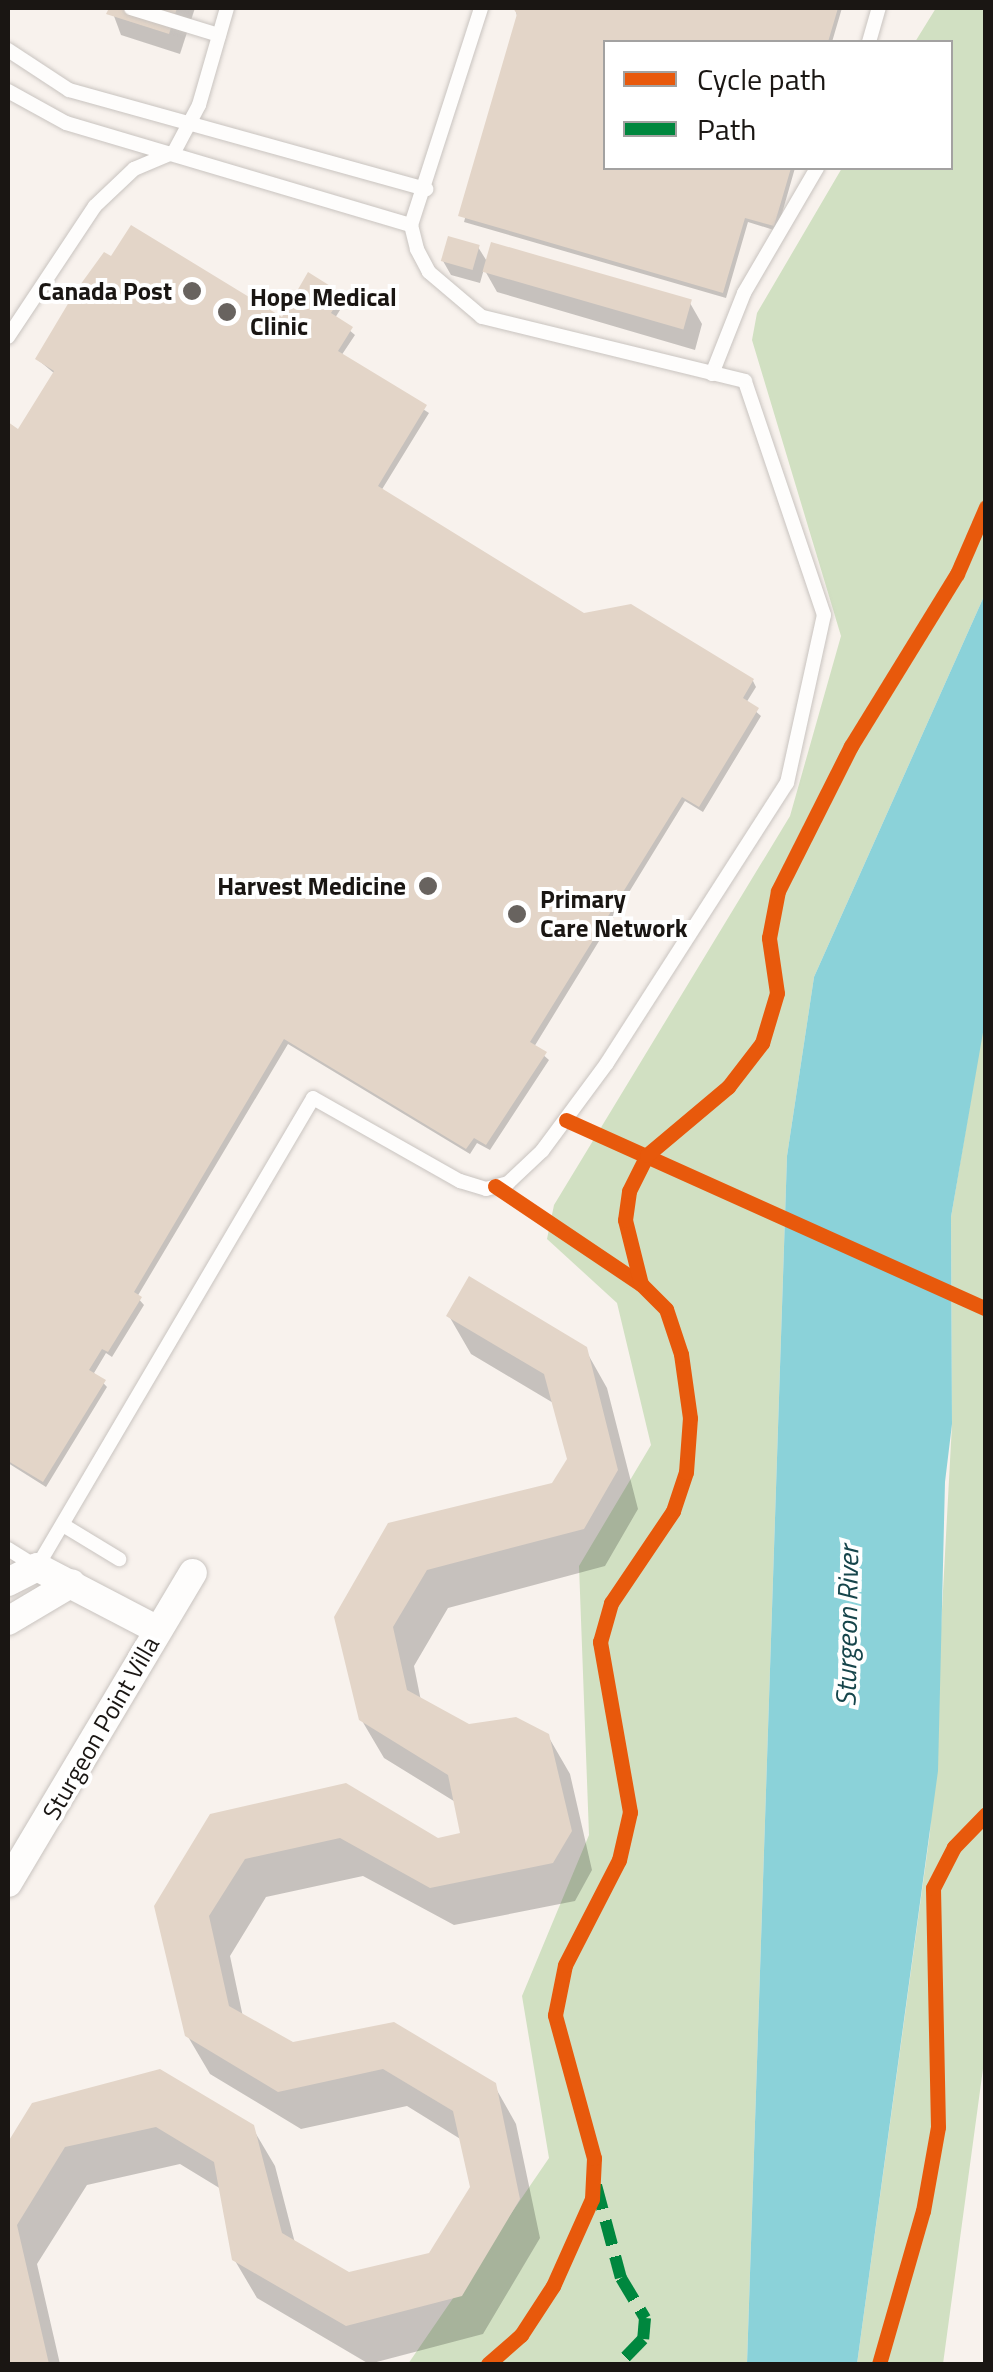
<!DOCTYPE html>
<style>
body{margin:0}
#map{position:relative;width:993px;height:2372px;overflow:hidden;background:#f8f2ed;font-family:"Titillium Web",sans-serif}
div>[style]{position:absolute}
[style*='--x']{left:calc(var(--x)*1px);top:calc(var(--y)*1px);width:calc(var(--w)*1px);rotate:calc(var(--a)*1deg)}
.green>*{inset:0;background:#d1e0c2}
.water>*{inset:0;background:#8bd2d9}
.shadow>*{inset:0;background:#0003}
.building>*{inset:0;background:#e3d5c8;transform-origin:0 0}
.roads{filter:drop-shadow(0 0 2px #c9c4c0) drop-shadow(0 0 2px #c9c4c0)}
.lane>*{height:14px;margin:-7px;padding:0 7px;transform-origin:7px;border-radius:7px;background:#fefdfc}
.street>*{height:28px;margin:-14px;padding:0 14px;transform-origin:14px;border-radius:14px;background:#fefdfc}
.quiet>*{height:12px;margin-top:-6px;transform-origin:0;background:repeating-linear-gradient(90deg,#00873e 0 25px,transparent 0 37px)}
.cycleway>*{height:15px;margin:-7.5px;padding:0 7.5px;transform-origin:7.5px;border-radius:7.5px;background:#e8590c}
.dots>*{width:28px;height:28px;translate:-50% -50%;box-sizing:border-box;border:5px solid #fff;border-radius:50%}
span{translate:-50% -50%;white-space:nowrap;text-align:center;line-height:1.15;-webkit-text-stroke:8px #fff;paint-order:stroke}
.poi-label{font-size:25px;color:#1a1613;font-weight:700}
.right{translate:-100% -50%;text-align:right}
.left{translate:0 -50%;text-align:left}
.street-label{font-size:25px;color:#1a1613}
.water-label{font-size:28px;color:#16454b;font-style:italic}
.frame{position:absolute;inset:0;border:10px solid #1a1613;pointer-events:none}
.legend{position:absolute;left:603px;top:40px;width:350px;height:130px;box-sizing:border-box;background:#fff;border:2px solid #a3a2a1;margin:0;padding:12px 18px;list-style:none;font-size:30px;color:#1a1613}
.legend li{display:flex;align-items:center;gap:20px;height:50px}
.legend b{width:50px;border:2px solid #a3a2a1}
</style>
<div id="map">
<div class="green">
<i style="clip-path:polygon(936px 8px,985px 8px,985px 594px,814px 977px,787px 1156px,747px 2364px,408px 2364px,549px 2158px,522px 1996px,589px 1835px,579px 1566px,651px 1445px,617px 1303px,547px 1239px,554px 1205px,790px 816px,841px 636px,752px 340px,757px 313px,842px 168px,950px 168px,950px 42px,915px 42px)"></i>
<i style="clip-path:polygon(985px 1015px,985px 2054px,943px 2364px,857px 2364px,930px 1832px,952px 1424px,951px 1217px)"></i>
</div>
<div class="water">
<i style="clip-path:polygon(985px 594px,986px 1015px,951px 1217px,952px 1424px,945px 1482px,938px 1771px,857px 2364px,747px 2364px,787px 1156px,814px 977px)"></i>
</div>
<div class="shadow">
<i style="clip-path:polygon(111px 8px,195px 8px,180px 54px,121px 35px)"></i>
<i style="clip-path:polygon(515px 8px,842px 8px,832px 42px,606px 42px,606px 168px,795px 168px,777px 231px,748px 222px,726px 298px,464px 222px,518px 20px)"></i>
<i style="clip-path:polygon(478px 247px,488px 263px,690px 303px,702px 324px,695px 350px,497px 292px,484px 269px,480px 283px,451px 275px,443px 261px)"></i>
<i style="clip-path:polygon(341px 296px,345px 302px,335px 318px,355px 335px,341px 356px,429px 413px,381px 491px,584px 615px,753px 681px,756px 687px,746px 703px,761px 716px,703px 812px,685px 801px,534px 1047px,549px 1060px,490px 1150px,477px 1143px,470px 1154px,288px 1044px,137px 1297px,144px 1305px,112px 1357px,106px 1353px,94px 1373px,107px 1387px,46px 1487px,8px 1463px,8px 425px,19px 432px,55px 374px,37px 359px,283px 321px)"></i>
<i style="clip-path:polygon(449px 1316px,585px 1349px,607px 1388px,638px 1509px,605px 1566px,448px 1608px,414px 1666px,421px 1701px,469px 1727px,548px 1736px,570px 1774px,592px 1870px,575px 1901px,454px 1925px,363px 1876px,266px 1897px,230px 1956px,243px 2017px,293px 2044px,494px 2085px,516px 2124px,540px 2238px,483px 2334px,369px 2364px,257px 2298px,234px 2259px,221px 2189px,180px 2164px,87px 2185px,37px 2264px,60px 2364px,8px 2364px,8px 2147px,34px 2105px,252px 2127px,275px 2166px,295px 2243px,349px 2275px,431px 2255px,473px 2187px,462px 2140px,407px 2106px,301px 2129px,210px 2074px,187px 2035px,212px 1816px,437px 1841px,463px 1834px,457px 1803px,384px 1758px,361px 1719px,337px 1617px,554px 1485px,569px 1460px,555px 1404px,471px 1354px)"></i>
</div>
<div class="building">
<i style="clip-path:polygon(109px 8px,177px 8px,169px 34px,106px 14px)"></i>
<i style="clip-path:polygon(513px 8px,838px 8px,828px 42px,606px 42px,606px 168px,791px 168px,774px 226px,745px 218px,723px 293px,458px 216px,517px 14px)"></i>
<i style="clip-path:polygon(131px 225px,282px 317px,308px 272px,343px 294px,331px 313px,353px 327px,338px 351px,427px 405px,378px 486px,584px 613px,631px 604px,754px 679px,743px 698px,759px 708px,699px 807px,682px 797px,530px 1042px,547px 1052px,486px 1145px,474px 1138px,466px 1149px,284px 1039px,134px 1292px,142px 1297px,108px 1352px,102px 1349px,89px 1370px,106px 1380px,43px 1482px,8px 1461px,8px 422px,18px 429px,54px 371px,35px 359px,75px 292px,104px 252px,111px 256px)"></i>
<i style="left:448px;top:236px;width:33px;height:26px;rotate:16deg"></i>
<i style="left:491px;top:242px;width:209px;height:31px;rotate:16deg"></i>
<i style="clip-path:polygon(469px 1276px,587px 1347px,618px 1470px,584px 1529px,427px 1570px,393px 1627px,407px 1690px,469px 1724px,516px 1717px,549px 1734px,572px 1831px,553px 1863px,430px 1888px,340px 1838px,245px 1859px,209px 1916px,229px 2006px,293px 2042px,394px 2022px,496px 2083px,520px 2199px,462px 2296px,346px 2326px,232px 2260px,214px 2162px,156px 2127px,65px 2147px,17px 2225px,49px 2364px,8px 2364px,8px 2142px,32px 2103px,160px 2069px,254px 2125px,282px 2233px,349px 2272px,429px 2253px,470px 2187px,453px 2111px,383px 2069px,278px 2092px,185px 2036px,154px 1906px,210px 1814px,346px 1783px,438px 1838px,460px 1833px,448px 1775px,359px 1720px,334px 1617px,388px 1523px,552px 1483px,567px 1459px,544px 1374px,446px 1316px)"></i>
</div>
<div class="roads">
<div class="lane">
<i style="--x:131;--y:8;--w:92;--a:17.1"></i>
<i style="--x:869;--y:42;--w:35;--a:-74"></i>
<i style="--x:8;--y:50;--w:73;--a:33.3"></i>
<i style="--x:69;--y:90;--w:371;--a:15.5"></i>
<i style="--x:8;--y:91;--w:66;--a:28.9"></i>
<i style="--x:66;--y:123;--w:360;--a:16.5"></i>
<i style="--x:8;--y:337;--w:157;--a:-56.4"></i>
<i style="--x:95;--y:206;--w:54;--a:-43.5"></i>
<i style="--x:134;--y:169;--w:43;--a:-23"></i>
<i style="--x:174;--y:152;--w:53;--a:-62"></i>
<i style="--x:199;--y:105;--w:101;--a:-73.9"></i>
<i style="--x:712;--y:374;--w:87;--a:-68.4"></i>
<i style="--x:744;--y:293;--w:145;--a:-59.7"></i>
<i style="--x:63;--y:1525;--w:66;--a:31.3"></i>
<i style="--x:8;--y:1549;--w:34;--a:32"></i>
<i style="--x:37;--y:1567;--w:544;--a:-59.52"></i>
<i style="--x:313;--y:1098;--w:169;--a:29.5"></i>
<i style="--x:460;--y:1181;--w:27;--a:17"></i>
<i style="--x:486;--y:1189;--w:23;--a:-15"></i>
<i style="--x:508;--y:1183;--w:47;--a:-43.3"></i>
<i style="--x:542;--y:1151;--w:109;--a:-53.5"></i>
<i style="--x:607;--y:1063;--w:333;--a:-57.3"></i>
<i style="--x:787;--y:783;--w:172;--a:-77.6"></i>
<i style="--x:824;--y:615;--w:247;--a:-108.7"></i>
<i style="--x:745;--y:381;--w:271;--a:-166.3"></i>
<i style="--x:482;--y:317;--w:70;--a:-139.7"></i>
<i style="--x:429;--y:272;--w:26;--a:-118"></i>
<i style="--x:417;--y:249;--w:25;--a:-104"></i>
<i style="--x:411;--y:225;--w:228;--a:-72.1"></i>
</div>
<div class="street">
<i style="--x:8;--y:1582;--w:33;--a:-27"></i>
<i style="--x:37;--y:1567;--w:136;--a:27.5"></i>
<i style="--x:8;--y:1621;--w:74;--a:-30.7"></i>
<i style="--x:8;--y:1883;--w:361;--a:-59.2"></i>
</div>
</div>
<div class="quiet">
<i style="--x:596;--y:2185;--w:96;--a:75"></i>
<i style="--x:621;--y:2278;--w:47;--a:59"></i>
<i style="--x:645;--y:2318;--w:21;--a:95"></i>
<i style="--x:643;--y:2339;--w:35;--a:134"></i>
</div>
<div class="cycleway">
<i style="--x:566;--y:1120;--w:461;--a:24.2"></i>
<i style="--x:495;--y:1186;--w:176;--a:33.9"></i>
<i style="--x:488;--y:2364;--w:44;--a:-41.3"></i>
<i style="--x:521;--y:2335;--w:59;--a:-56.9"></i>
<i style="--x:553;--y:2286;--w:95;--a:-65.9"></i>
<i style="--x:592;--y:2199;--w:41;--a:-87.2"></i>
<i style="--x:594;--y:2158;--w:148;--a:-105.3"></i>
<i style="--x:555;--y:2015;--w:51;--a:-78.7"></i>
<i style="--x:565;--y:1965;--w:118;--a:-62.8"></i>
<i style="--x:619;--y:1860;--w:49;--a:-77.1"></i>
<i style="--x:630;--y:1812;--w:173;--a:-100"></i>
<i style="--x:600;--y:1642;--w:41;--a:-74.2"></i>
<i style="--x:611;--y:1603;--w:111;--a:-56"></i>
<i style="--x:673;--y:1511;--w:41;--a:-71.6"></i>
<i style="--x:686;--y:1472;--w:54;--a:-85.8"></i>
<i style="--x:690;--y:1418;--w:65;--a:-98"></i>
<i style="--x:681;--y:1354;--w:47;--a:-108.4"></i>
<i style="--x:666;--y:1309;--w:35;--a:-135"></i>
<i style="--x:641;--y:1284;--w:66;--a:-104"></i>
<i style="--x:625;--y:1220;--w:29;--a:-82"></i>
<i style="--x:629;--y:1191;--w:40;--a:-63.4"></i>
<i style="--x:647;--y:1155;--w:106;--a:-40"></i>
<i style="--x:728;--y:1087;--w:56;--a:-52.3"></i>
<i style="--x:762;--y:1043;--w:52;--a:-73.3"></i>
<i style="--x:777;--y:993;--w:56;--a:-98.3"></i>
<i style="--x:769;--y:938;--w:48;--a:-79.2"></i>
<i style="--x:778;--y:891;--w:162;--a:-63.3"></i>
<i style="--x:851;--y:746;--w:202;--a:-58.4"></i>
<i style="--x:957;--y:574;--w:73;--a:-66.6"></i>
<i style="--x:879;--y:2364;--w:159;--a:-74"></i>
<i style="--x:923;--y:2211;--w:85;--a:-79.9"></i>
<i style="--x:938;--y:2127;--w:239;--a:-91.2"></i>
<i style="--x:933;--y:1888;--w:46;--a:-62.9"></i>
<i style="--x:954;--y:1847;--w:46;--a:-45.9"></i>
</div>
<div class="dots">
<i style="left:192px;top:291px;background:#68635f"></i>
<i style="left:227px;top:312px;background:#68635f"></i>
<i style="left:428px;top:886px;background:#68635f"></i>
<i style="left:517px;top:914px;background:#68635f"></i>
</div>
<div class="poi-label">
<span class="right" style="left:172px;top:291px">Canada Post</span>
<span class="left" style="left:250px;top:312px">Hope Medical<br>Clinic</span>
<span class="right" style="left:406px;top:886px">Harvest Medicine</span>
<span class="left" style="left:540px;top:914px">Primary<br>Care Network</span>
</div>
<div class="street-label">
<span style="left:101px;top:1728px;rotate:-60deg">Sturgeon Point Villa</span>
</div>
<div class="water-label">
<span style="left:847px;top:1626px;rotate:-89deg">Sturgeon River</span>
</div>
<div class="frame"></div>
<ul class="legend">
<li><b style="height:12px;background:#e8590c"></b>Cycle path</li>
<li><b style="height:12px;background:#00873e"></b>Path</li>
</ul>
</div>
